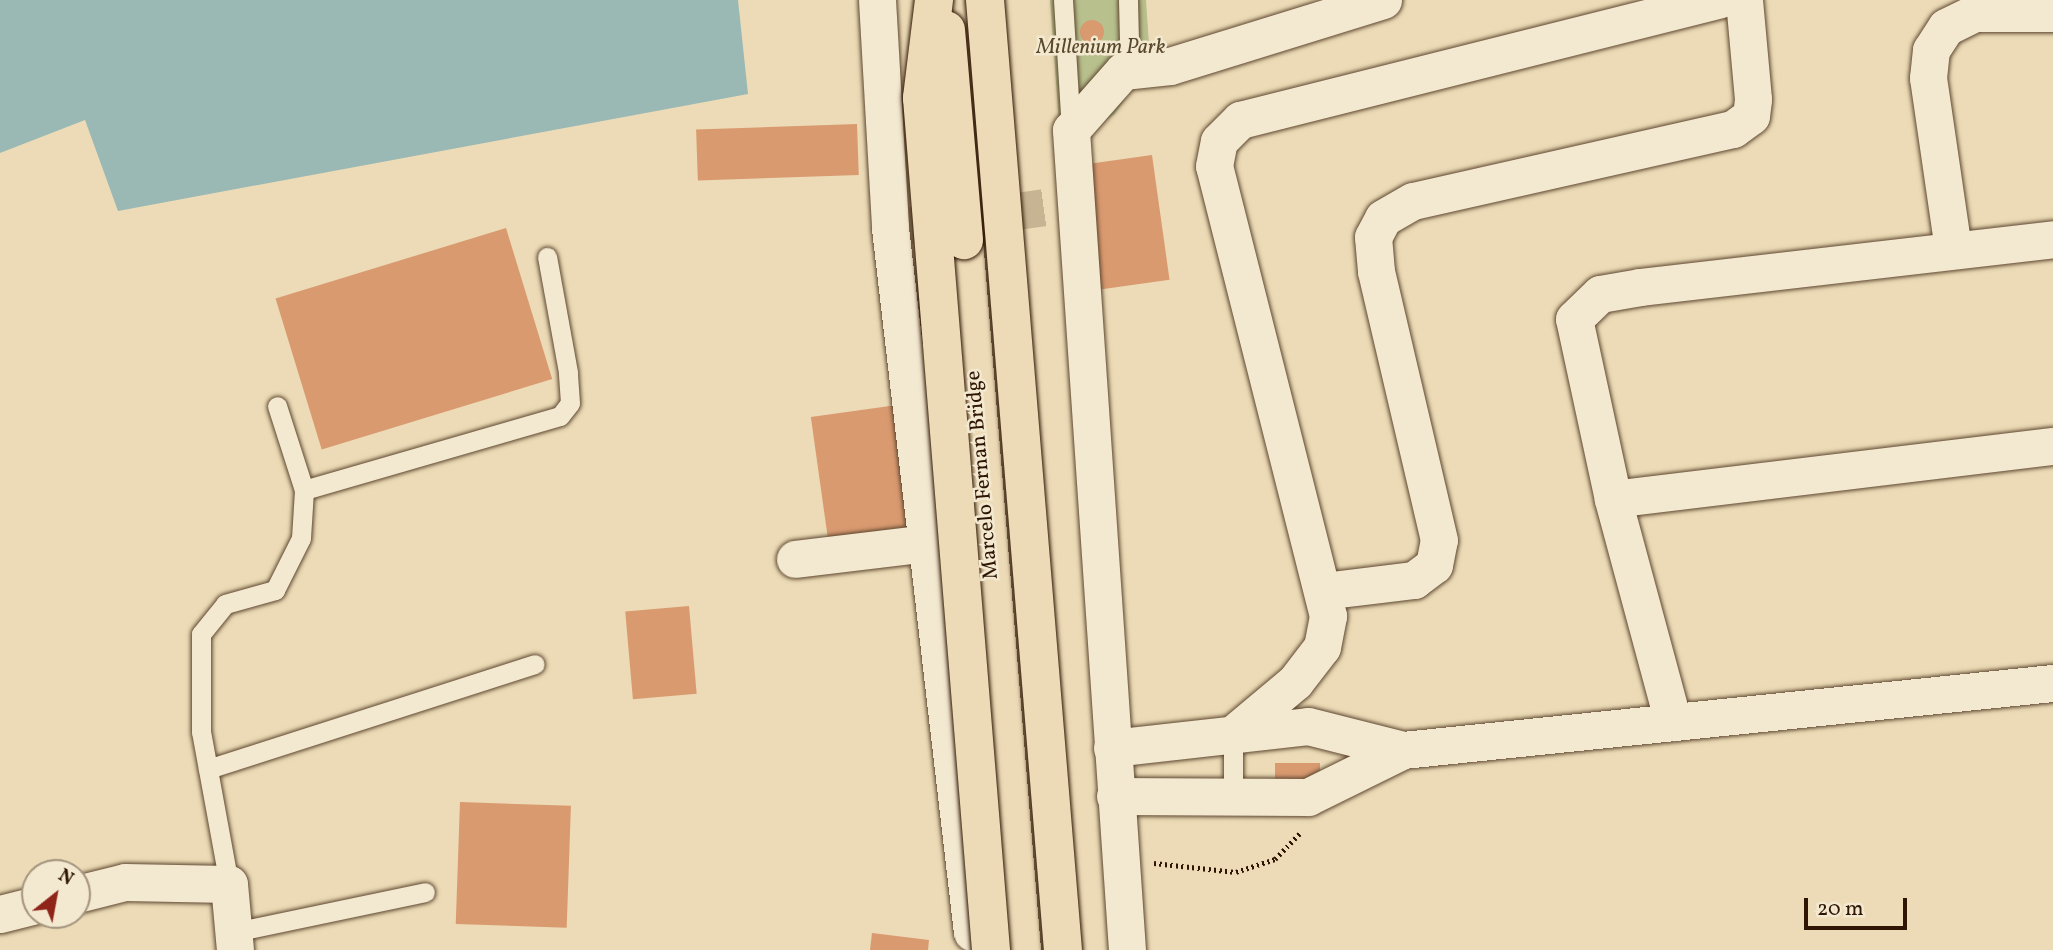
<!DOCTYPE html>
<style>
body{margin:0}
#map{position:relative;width:2053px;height:950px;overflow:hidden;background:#ecdbb6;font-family:Vollkorn,serif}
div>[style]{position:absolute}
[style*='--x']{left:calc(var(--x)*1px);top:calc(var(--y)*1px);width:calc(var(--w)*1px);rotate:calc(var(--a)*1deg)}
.green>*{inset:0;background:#b8c08d}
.water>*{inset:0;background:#9ab9b5}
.building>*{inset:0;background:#d99a70;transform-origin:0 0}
.round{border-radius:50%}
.street-tunnel>*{height:37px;margin-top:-18.5px;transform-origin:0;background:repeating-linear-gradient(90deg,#c6b492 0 37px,transparent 0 55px)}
.path>*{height:4.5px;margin-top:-2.25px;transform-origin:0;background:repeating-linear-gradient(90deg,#2f1604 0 2px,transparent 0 5.5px)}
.roads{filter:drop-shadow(0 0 2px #5e4730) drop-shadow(0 0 2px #5e4730)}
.lane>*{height:19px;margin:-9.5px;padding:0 9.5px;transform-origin:9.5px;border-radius:9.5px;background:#f3e8d0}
.street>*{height:37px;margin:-18.5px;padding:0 18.5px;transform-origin:18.5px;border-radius:18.5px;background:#f3e8d0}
.primary>*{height:38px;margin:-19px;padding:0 19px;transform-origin:19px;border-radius:19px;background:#ecdbb6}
.bridges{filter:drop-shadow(0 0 2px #2f1604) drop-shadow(0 0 2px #2f1604)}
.primary-bridge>*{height:38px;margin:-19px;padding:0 19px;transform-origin:19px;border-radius:19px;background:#ecdbb6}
span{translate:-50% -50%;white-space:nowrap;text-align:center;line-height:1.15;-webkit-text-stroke:5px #f3e8d0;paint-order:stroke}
.park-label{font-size:21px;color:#58492d;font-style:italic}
.street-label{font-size:21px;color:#2f1604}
.north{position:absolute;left:21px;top:859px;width:70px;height:70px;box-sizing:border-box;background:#f3e8d0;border:2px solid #a5947e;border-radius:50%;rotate:31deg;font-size:19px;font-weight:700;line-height:28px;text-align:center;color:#2f1604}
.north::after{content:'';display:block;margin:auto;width:24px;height:32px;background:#8f2418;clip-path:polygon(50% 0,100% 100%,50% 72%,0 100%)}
.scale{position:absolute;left:1804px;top:898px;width:103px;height:32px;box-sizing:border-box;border:4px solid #2f1604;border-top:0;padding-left:9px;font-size:21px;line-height:24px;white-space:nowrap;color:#2f1604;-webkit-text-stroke:5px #f3e8d0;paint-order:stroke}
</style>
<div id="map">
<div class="green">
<i style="clip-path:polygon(1050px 0,1146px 0,1150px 60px,1115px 114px,1083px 134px,1060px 137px)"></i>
</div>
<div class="water">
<i style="clip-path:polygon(0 0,738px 0,748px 94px,118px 211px,85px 120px,0 153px)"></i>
</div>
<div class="building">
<i class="round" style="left:1080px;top:20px;width:24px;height:24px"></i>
<i style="left:857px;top:124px;width:51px;height:161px;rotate:88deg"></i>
<i style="left:1152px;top:155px;width:126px;height:72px;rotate:82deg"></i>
<i style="left:506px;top:228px;width:158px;height:241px;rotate:73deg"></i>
<i style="left:897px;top:405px;width:129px;height:87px;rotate:82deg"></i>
<i style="left:689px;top:606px;width:88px;height:64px;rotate:85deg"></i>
<i style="left:1320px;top:763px;width:17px;height:45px;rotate:90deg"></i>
<i style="left:460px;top:802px;width:111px;height:122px;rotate:2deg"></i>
<i style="clip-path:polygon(872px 933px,929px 940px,928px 950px,870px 950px)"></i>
</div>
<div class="street-tunnel">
<i style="--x:898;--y:227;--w:148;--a:-7.7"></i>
</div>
<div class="path">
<i style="--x:1154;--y:863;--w:82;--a:6.3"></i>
<i style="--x:1236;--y:872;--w:41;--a:-18.4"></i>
<i style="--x:1275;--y:859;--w:36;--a:-46"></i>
</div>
<div class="roads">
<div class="lane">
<i style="--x:1063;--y:0;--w:129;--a:86.5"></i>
<i style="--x:1123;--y:71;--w:31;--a:-79"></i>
<i style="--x:1129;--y:41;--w:41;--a:-91.4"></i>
<i style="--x:304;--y:490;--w:266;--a:-16.1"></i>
<i style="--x:560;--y:416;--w:16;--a:-52"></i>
<i style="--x:570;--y:403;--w:31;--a:-94"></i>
<i style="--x:568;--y:372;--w:117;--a:-100.3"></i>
<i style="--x:1233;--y:734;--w:63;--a:90"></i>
<i style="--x:208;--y:769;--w:343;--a:-17.8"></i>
<i style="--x:229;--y:884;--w:155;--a:-100.4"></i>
<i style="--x:201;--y:732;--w:98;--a:-90"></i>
<i style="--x:201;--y:634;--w:38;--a:-51"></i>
<i style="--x:225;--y:604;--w:52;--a:-15.6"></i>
<i style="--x:275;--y:590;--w:58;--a:-63.4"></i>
<i style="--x:301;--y:538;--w:48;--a:-86.4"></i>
<i style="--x:304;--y:490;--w:88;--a:-107.8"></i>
<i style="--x:234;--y:932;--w:195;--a:-11.8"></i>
</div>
<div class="street">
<i style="--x:877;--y:0;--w:228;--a:86.7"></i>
<i style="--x:890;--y:228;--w:709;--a:83.36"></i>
<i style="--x:1953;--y:249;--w:173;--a:-98.3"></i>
<i style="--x:1928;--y:78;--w:28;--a:-84"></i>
<i style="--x:1931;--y:50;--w:27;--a:-57"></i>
<i style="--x:1946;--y:27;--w:32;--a:-26"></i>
<i style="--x:1975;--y:13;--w:78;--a:0"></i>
<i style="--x:1613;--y:499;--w:443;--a:-6.9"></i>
<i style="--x:795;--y:559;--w:133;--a:-6.9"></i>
<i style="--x:1323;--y:591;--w:92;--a:-6.9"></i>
<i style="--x:1414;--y:580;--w:25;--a:-37"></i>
<i style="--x:1434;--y:565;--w:25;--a:-79"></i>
<i style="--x:1439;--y:540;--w:276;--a:-103.2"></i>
<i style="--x:1376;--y:271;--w:34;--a:-95"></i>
<i style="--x:1373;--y:237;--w:21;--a:-62"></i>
<i style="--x:1383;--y:218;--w:34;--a:-30"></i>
<i style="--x:1413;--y:201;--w:328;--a:-12.7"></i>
<i style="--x:1733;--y:129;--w:22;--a:-36"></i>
<i style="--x:1751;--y:116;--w:17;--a:-83"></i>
<i style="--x:1753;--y:99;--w:99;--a:-95.2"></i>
<i style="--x:1673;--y:722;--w:231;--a:-105.1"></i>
<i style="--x:1613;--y:499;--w:184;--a:-102.2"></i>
<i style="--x:1574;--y:319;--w:36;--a:-44"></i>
<i style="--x:1600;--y:294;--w:41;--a:-9.9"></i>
<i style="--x:1640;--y:287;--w:416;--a:-6.6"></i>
<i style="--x:1233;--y:734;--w:81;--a:-40"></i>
<i style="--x:1295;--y:682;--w:44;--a:-52.4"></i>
<i style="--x:1322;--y:647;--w:32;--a:-79"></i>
<i style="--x:1328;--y:616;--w:464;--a:-104.2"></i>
<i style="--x:1214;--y:166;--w:25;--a:-79"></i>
<i style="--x:1219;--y:141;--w:30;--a:-45"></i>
<i style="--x:1240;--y:120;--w:494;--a:-14.1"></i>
<i style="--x:1112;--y:748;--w:197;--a:-6.4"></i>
<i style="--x:1308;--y:726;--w:98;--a:14.2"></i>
<i style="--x:1403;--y:750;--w:653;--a:-5.89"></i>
<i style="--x:1115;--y:796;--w:193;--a:0.3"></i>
<i style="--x:1308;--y:797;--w:106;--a:-26.3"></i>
<i style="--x:77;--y:894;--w:49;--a:-14"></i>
<i style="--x:125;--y:882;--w:104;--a:1.1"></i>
<i style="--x:229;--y:884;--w:66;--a:84.8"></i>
<i style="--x:0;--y:914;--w:36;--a:-14"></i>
<i style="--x:1127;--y:950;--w:822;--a:-93.91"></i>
<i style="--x:1071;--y:130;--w:79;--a:-48.6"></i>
<i style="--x:1123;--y:71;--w:47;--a:-6.1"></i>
<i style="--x:1170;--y:66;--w:223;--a:-17.2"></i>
</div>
<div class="primary">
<i style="--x:964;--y:240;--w:712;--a:85.33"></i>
</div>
</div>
<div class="bridges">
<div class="primary-bridge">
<i style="--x:934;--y:0;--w:99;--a:97"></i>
<i style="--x:922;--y:98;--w:855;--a:85.37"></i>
<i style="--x:985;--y:0;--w:953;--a:85.31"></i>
<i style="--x:946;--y:30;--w:211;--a:85.1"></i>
</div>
</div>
<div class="park-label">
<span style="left:1101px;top:48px">Millenium Park</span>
</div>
<div class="street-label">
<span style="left:983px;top:475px;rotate:-95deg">Marcelo Fernan Bridge</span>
</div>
<div class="north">N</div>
<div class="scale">20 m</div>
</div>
